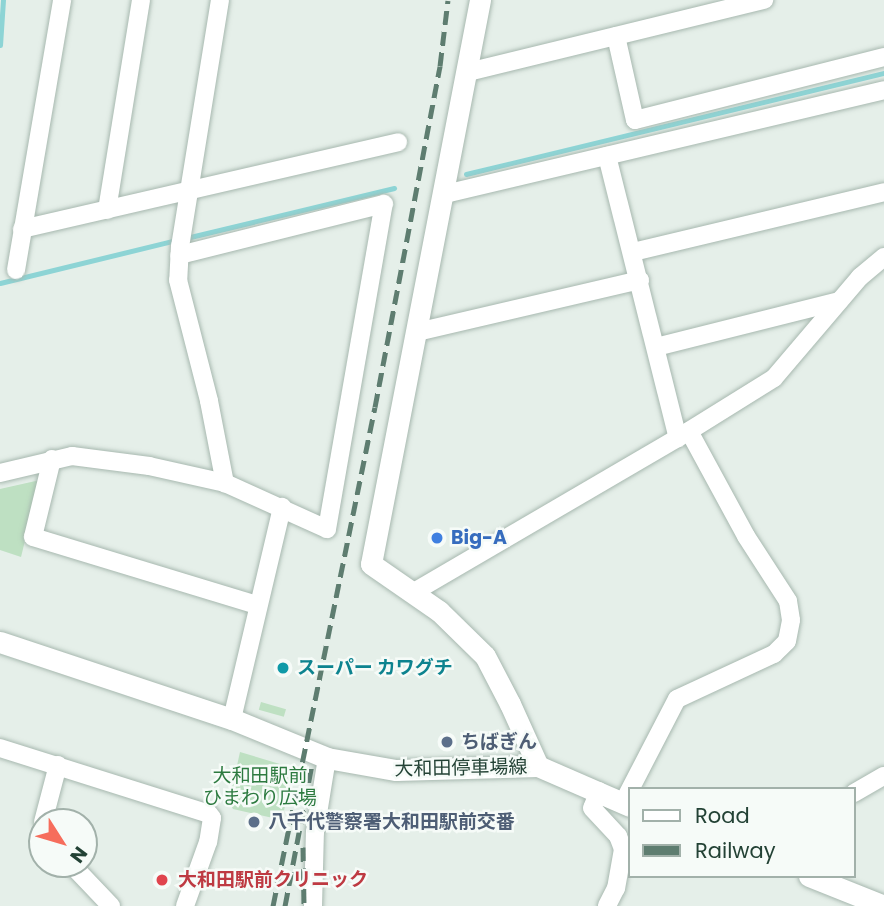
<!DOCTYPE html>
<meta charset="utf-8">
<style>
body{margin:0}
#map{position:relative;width:884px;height:906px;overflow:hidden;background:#e5efe9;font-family:Poppins,"Noto Sans JP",sans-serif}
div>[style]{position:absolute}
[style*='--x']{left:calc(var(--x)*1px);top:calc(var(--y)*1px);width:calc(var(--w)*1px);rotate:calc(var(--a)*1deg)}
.green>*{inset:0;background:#bee0c2;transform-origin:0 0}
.stream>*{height:5px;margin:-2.5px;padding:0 2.5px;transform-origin:2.5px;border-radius:2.5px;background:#8dd4d5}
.roads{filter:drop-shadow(0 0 2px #a7b8af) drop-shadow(0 0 2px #a7b8af)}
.street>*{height:18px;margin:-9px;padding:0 9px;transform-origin:9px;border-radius:9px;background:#fff}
.secondary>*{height:21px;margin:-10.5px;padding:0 10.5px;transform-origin:10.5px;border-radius:10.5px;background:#fff}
.rail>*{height:5px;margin-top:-2.5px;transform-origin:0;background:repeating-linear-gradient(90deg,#5e7d70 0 14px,transparent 0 21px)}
.dots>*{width:19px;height:19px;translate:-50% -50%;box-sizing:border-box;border:4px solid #f6fbf8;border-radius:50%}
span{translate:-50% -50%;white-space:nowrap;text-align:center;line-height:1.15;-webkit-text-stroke:5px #f6fbf8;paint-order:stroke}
.shop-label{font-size:19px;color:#366cbe;font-weight:700}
.left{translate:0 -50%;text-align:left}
.culture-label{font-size:19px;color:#0d838f;font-weight:700}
.service-label{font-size:19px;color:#4e5e75;font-weight:700}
.street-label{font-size:19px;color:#234235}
.park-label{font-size:19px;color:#2c7a3f}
.health-label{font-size:19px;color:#be3a42;font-weight:700}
.legend{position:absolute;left:628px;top:787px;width:228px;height:91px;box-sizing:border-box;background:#f6fbf8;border:2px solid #a2b1aa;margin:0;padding:9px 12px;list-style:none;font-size:21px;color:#234235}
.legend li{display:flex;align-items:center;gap:14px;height:35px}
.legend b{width:35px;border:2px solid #a2b1aa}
.north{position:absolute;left:28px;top:808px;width:70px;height:70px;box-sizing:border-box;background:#f6fbf8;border:2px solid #a2b1aa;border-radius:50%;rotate:127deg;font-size:19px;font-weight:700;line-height:28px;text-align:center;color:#234235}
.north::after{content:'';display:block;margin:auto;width:24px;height:32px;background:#f66d5c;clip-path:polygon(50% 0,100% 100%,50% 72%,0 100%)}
</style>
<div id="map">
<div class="green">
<i style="clip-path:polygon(40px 480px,21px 557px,0 550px,0 489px)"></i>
<i style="left:261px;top:702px;width:26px;height:8px;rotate:16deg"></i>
<i style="clip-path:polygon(240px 752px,293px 768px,282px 820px,233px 809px,229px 802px)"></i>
</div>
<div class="stream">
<i style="--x:0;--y:45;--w:45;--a:-86.2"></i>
<i style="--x:466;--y:174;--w:430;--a:-13.6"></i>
<i style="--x:186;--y:238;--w:214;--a:-13.5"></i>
<i style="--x:0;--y:283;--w:182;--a:-13.7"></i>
</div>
<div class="roads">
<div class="street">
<i style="--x:220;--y:0;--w:249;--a:99.2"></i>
<i style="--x:180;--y:246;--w:34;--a:93"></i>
<i style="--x:178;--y:280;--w:125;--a:75.6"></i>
<i style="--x:209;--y:401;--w:84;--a:79"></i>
<i style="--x:616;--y:36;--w:86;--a:77.3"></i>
<i style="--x:635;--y:120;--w:257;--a:-14.2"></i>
<i style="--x:468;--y:72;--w:305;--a:-13.7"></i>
<i style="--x:607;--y:156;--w:291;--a:75.9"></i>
<i style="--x:445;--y:194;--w:451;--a:-13.3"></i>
<i style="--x:107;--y:210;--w:213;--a:-80.8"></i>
<i style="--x:22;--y:229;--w:386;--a:-13"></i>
<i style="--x:633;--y:252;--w:258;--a:-13.4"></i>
<i style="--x:16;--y:270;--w:274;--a:-80.3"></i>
<i style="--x:417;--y:332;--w:229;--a:-13.1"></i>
<i style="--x:656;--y:347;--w:189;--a:-14.1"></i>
<i style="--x:52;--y:459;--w:80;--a:103.7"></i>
<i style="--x:33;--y:537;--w:234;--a:16.9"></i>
<i style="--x:0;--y:473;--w:74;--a:-13.3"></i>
<i style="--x:72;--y:456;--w:78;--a:7.4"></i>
<i style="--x:149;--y:466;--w:78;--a:12.6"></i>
<i style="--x:225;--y:483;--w:112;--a:24.3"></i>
<i style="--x:327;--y:529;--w:330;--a:-80.1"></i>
<i style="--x:384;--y:204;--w:211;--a:166"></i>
<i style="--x:414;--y:592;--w:319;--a:-30.3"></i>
<i style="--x:689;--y:431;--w:100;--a:-31.9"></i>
<i style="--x:774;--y:378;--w:133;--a:-49.6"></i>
<i style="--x:860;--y:277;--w:31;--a:-40"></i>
<i style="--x:232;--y:719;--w:218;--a:-76.7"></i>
<i style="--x:0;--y:748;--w:219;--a:17.5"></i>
<i style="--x:209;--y:814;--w:5;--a:53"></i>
<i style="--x:212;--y:818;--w:24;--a:99"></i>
<i style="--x:208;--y:842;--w:68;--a:109.8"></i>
<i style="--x:599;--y:791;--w:18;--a:112"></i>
<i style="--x:592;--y:808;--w:38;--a:47"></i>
<i style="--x:618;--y:836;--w:14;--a:69"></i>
<i style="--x:623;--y:849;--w:40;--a:100"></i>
<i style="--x:616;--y:888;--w:20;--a:117"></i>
<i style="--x:854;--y:793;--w:34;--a:-30"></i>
<i style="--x:623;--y:803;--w:117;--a:-62.6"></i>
<i style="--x:677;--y:699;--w:107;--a:-24.9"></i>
<i style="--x:774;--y:654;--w:18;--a:-45"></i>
<i style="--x:787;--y:641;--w:21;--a:-79"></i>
<i style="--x:791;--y:620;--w:19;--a:-99"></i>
<i style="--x:788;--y:601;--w:77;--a:-122.9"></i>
<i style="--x:746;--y:536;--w:119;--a:-118.5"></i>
<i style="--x:43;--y:822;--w:59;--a:-75.3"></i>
<i style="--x:71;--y:864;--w:58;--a:46.4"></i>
<i style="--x:313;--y:906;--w:74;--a:-88.5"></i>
<i style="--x:315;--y:832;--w:75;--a:-80.8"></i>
</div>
<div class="secondary">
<i style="--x:480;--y:0;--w:574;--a:100.94"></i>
<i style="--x:371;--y:564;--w:83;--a:34.7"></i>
<i style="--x:439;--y:611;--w:64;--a:44.4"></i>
<i style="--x:485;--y:656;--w:54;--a:62.5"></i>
<i style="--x:510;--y:704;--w:68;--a:65.7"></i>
<i style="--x:0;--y:642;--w:244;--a:18.4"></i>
<i style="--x:232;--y:719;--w:103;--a:22.3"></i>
<i style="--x:327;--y:758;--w:70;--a:9.9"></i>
<i style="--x:396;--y:770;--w:142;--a:-1.6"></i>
<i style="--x:538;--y:766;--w:100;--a:23.5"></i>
<i style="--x:809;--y:876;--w:81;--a:21.8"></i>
</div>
</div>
<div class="rail">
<i style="--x:303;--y:847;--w:59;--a:89"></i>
<i style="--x:273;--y:906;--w:509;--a:-78.45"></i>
<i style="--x:375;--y:407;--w:347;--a:-79.2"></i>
<i style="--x:440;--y:66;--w:66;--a:-83.1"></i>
<i style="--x:285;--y:906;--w:144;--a:-79.2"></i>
</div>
<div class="dots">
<i style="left:437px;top:538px;background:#3f7fe0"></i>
<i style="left:283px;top:668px;background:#0f9aa8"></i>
<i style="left:447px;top:742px;background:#5c6f8a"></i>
<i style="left:254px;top:822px;background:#5c6f8a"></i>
<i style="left:162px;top:880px;background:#e0444e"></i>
</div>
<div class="shop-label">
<span class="left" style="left:451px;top:538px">Big-A</span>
</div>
<div class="culture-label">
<span class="left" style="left:297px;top:668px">スーパー カワグチ</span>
</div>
<div class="service-label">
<span class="left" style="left:461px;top:742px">ちばぎん</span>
<span class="left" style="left:268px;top:822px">八千代警察署大和田駅前交番</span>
</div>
<div class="street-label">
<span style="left:461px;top:768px;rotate:-1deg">大和田停車場線</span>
</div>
<div class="park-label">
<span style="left:260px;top:787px">大和田駅前<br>ひまわり広場</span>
</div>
<div class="health-label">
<span class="left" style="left:178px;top:880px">大和田駅前クリニック</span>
</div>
<ul class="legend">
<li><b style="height:9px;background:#fff"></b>Road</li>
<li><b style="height:9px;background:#5e7d70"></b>Railway</li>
</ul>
<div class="north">N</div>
</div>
